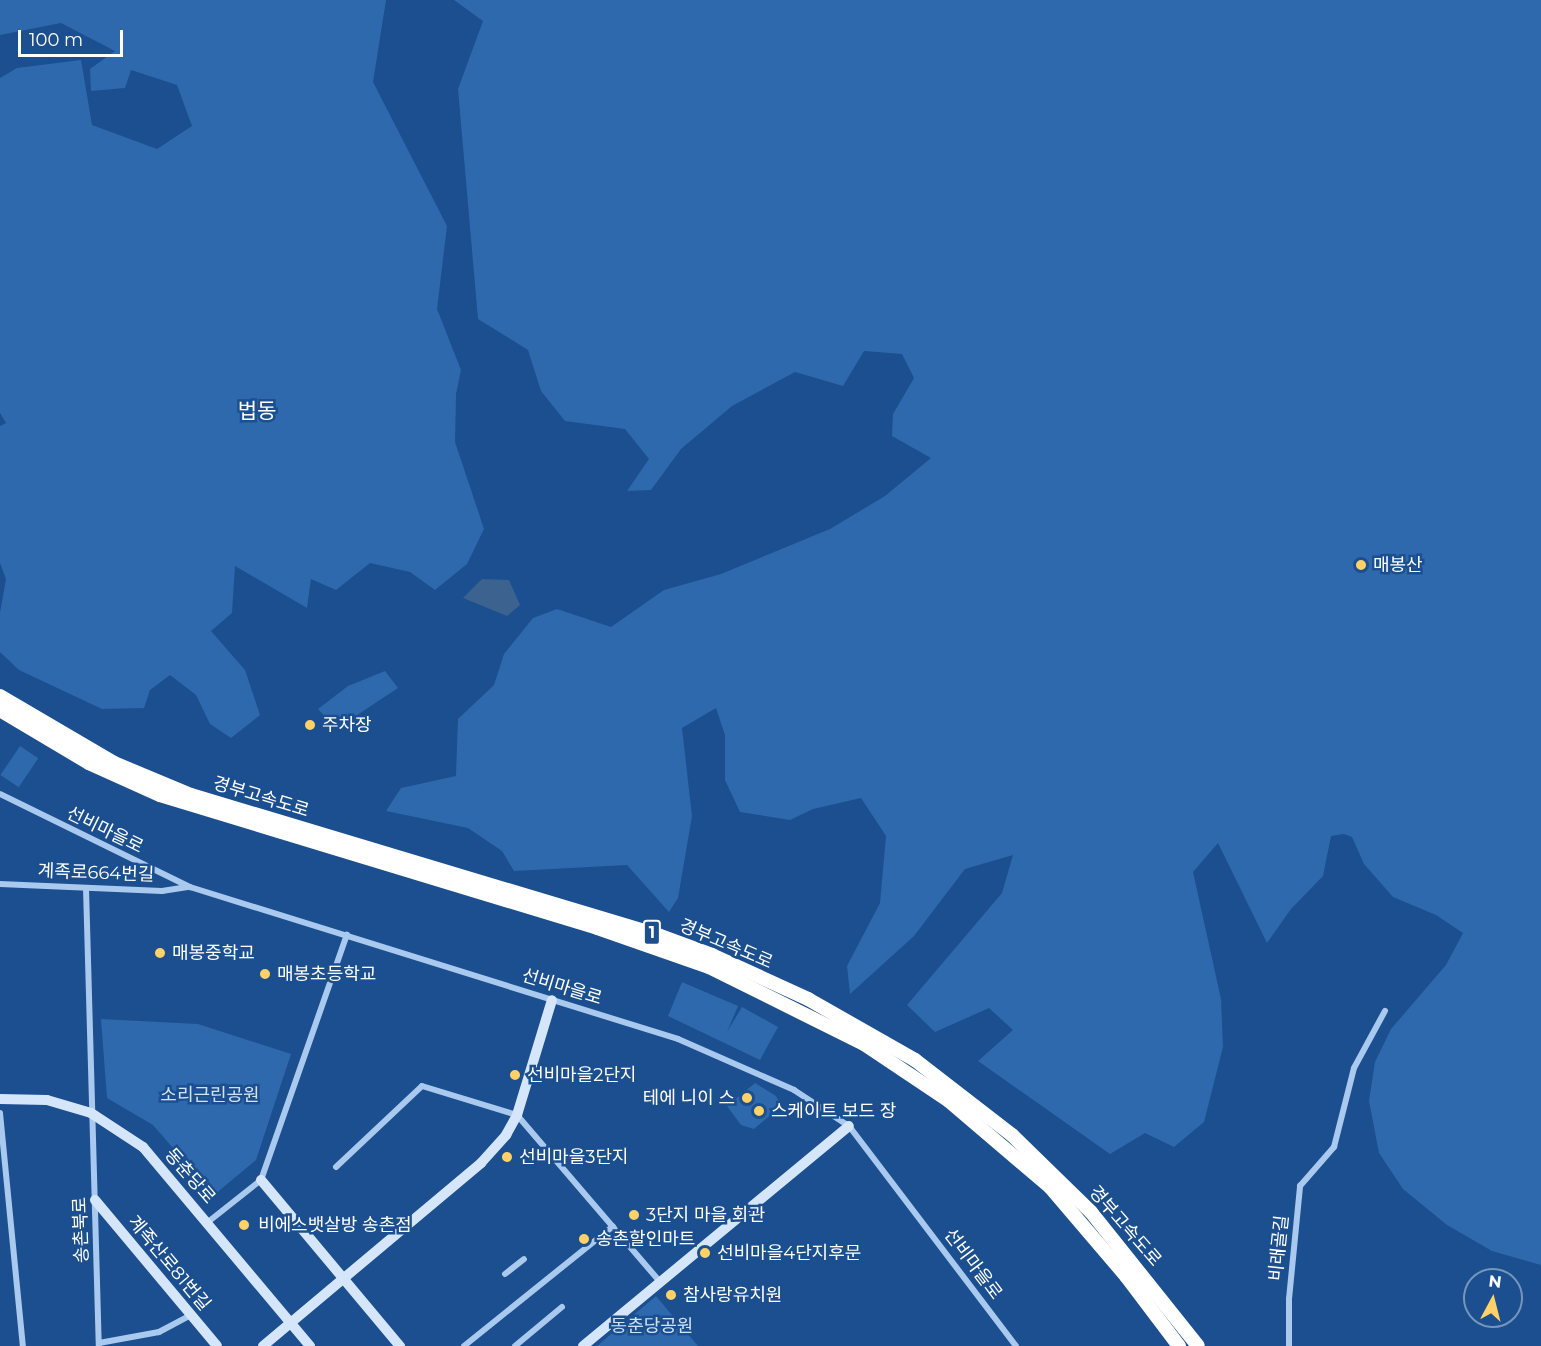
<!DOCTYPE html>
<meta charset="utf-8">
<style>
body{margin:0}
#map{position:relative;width:1541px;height:1346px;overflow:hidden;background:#1b4f8f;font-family:Montserrat,"Noto Sans KR",sans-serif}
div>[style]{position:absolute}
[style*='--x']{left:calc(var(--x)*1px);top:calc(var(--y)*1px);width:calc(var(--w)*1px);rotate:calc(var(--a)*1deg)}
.green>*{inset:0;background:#2e69ad;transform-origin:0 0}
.water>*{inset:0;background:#3c6290}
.street>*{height:6px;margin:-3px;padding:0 3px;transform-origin:3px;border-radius:3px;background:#a9c9ee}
.secondary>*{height:10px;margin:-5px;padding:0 5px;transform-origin:5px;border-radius:5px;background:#d6e6fa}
.highway>*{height:14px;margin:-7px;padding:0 7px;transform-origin:7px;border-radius:7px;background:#fff}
.dots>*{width:16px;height:16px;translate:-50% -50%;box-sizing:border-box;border:3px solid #1b4f8f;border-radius:50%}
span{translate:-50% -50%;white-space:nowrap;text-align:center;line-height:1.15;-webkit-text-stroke:5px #1b4f8f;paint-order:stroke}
.shield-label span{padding:2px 4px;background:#1b4f8f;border:2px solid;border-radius:4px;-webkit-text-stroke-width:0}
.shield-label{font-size:16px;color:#fff;font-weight:700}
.poi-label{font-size:18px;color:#fff}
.left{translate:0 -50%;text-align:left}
.right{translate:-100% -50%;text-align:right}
.street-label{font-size:18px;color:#fff}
.park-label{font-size:18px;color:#cfe3fa}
.quarter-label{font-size:21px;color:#fff}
.north{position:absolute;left:1463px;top:1268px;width:60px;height:60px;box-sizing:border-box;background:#1b4f8f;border:2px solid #7695bc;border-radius:50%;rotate:7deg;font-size:16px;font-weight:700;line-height:24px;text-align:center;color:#fff}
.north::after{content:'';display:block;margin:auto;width:21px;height:27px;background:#ffd166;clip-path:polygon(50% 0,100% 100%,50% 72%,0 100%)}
.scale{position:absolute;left:18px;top:30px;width:105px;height:27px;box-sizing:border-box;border:3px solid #fff;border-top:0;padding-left:8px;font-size:18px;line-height:21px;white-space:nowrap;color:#fff;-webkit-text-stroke:4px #1b4f8f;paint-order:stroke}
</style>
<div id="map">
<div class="green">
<i style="clip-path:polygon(0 0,386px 0,373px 82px,447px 226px,437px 309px,461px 370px,456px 394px,455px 442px,484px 529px,467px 564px,435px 590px,410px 572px,370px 563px,336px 590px,311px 579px,307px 608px,235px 566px,232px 613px,211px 631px,245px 670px,260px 715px,231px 738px,210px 724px,196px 695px,170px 675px,150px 690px,144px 708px,102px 709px,19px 670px,0 652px,0 613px,6px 579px,0 563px,0 426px,6px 423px,0 413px,0 78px,17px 68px,81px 60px,92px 125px,157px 149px,192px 126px,177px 85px,131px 70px,125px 88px,91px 91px,90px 69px,115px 51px,61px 23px,0 35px)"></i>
<i style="clip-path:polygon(454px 0,1541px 0,1541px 1265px,1492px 1251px,1447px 1225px,1403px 1189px,1379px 1153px,1369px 1101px,1375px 1062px,1391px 1029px,1446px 965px,1463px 933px,1436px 915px,1393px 897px,1364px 864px,1352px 837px,1344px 834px,1331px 836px,1323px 876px,1291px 909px,1267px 943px,1218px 843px,1193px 872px,1221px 999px,1223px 1047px,1204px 1122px,1174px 1147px,1145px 1133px,1110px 1154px,978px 1061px,1013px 1030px,989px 1008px,935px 1032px,907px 1005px,1002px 893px,1013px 855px,965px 869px,914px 936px,850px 994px,847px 966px,880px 903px,886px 836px,861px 798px,813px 809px,790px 820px,740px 812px,725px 780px,725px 735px,716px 708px,682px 728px,692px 816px,678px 898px,669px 912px,627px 865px,514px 871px,502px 851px,468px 828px,386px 811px,401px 788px,456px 776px,458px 719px,494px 685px,504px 654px,533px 618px,557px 609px,611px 627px,664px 590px,721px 574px,830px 529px,885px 496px,931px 458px,892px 436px,893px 414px,914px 378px,902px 354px,864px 351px,843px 386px,795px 372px,732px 406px,681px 449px,651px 490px,627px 491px,649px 459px,625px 429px,565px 421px,541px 391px,528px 350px,478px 319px,458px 89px,483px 21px)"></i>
<i style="clip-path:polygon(385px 671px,398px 688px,336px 729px,318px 709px,348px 686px)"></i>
<i style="left:20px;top:746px;width:22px;height:35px;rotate:34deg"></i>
<i style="clip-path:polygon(682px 982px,738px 1006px,727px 1032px,742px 1007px,778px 1027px,760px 1060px,668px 1016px)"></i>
<i style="clip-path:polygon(101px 1019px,198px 1024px,291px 1054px,256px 1160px,214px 1195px,153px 1125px,107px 1098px)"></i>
<i style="clip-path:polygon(755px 1083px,776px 1096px,781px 1106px,754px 1129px,741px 1125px,727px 1106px)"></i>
<i style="clip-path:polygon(656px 1296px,698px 1346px,597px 1346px)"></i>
</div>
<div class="water">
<i style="clip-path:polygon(482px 579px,509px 580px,520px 605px,507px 616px,463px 598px)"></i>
</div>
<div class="street">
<i style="--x:0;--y:794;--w:212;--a:26.1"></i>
<i style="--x:190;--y:887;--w:511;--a:17.3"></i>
<i style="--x:678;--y:1039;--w:127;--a:23.7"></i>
<i style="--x:794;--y:1090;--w:66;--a:33.2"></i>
<i style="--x:849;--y:1126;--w:276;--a:52.8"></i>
<i style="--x:0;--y:884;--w:162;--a:2.5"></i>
<i style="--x:162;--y:891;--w:26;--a:-9"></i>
<i style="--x:86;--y:888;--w:458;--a:88.4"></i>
<i style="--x:0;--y:1113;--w:234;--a:84.4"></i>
<i style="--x:336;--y:1167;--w:118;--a:-43.3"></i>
<i style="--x:422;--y:1086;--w:99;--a:17"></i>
<i style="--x:517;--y:1115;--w:220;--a:49.4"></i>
<i style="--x:208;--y:1222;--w:68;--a:-38.4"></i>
<i style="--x:261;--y:1180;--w:260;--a:-70.7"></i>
<i style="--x:505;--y:1274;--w:24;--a:-38"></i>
<i style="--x:99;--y:1343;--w:61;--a:-10.4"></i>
<i style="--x:159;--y:1332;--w:36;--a:-28"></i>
<i style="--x:464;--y:1346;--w:191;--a:-38.8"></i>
<i style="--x:515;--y:1346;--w:61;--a:-39.7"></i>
<i style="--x:1289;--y:1346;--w:47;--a:-90"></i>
<i style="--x:1289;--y:1299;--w:114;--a:-84.4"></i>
<i style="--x:1300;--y:1186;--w:52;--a:-48.9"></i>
<i style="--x:1334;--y:1147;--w:81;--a:-75.8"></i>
<i style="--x:1354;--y:1068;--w:65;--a:-61.5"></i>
</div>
<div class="secondary">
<i style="--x:0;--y:1099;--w:47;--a:1.2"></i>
<i style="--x:47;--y:1100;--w:46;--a:16.5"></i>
<i style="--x:91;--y:1113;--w:62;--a:33.2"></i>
<i style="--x:143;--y:1147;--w:260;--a:50"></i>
<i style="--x:261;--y:1180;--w:217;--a:50.1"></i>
<i style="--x:95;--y:1200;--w:190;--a:50.1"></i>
<i style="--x:263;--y:1346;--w:285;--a:-40"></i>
<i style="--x:481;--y:1163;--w:38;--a:-48"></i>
<i style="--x:506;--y:1135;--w:23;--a:-61"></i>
<i style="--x:517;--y:1115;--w:120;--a:-73.1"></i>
<i style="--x:583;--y:1346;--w:345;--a:-39.6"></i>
</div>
<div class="highway">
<i style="--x:0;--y:696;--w:132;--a:30.4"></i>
<i style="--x:114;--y:763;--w:83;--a:22.6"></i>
<i style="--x:191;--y:795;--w:488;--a:16.7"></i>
<i style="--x:658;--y:935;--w:58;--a:20.3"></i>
<i style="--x:712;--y:955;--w:106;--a:24.6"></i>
<i style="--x:808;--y:999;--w:123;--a:29.7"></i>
<i style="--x:915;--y:1060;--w:123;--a:37.7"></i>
<i style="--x:1012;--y:1135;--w:110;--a:44.3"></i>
<i style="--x:1091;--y:1212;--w:171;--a:51.4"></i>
<i style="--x:0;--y:710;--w:104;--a:30.8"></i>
<i style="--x:89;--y:763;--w:78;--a:24.3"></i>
<i style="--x:160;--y:795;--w:457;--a:16.9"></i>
<i style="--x:597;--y:928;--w:119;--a:19.2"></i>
<i style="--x:709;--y:967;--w:173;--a:26.4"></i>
<i style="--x:864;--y:1044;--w:102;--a:33.8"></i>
<i style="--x:949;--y:1101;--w:133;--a:40.4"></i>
<i style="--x:1050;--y:1187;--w:117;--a:49.5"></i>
<i style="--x:1126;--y:1276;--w:88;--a:52.9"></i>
</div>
<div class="dots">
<i style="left:1361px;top:565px;background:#ffd166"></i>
<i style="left:310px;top:725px;background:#ffd166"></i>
<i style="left:160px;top:953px;background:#ffd166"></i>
<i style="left:265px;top:974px;background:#ffd166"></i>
<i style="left:515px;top:1075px;background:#ffd166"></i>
<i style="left:747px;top:1098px;background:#ffd166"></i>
<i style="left:759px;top:1111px;background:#ffd166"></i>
<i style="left:507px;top:1157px;background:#ffd166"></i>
<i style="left:634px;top:1215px;background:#ffd166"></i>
<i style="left:244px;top:1225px;background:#ffd166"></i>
<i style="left:584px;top:1239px;background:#ffd166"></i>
<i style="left:705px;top:1253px;background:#ffd166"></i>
<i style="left:671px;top:1295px;background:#ffd166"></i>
</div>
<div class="shield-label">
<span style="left:652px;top:933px">1</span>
</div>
<div class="poi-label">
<span class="left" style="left:1373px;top:565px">매봉산</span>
<span class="left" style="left:322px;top:725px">주차장</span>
<span class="left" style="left:172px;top:953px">매봉중학교</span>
<span class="left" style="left:277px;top:974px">매봉초등학교</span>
<span class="left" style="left:527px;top:1075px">선비마을2단지</span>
<span class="right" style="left:735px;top:1098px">테에 니이 스</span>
<span class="left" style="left:771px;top:1111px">스케이트 보드 장</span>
<span class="left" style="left:519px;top:1157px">선비마을3단지</span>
<span class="left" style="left:646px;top:1215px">3단지 마을 회관</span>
<span class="left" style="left:258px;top:1225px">비에스뱃살방 송촌점</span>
<span class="left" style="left:596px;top:1239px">송촌할인마트</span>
<span class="left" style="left:717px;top:1253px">선비마을4단지후문</span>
<span class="left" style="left:683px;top:1295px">참사랑유치원</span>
</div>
<div class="street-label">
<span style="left:261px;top:797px;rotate:17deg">경부고속도로</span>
<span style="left:105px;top:830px;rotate:26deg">선비마을로</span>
<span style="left:96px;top:873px;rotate:2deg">계족로664번길</span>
<span style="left:726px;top:944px;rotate:23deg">경부고속도로</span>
<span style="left:562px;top:987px;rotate:17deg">선비마을로</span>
<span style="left:190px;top:1176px;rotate:49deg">동춘당로</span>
<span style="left:1125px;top:1226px;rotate:49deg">경부고속도로</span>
<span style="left:81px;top:1230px;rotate:-92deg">송촌북로</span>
<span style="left:1279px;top:1248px;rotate:-84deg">비래골길</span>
<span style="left:169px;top:1263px;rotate:50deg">계족산로81번길</span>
<span style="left:973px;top:1264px;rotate:53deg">선비마을로</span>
</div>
<div class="park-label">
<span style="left:210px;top:1095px">소리근린공원</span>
<span style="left:652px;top:1326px">동춘당공원</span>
</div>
<div class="quarter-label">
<span style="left:257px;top:411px">법동</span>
</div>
<div class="north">N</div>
<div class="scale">100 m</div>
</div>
